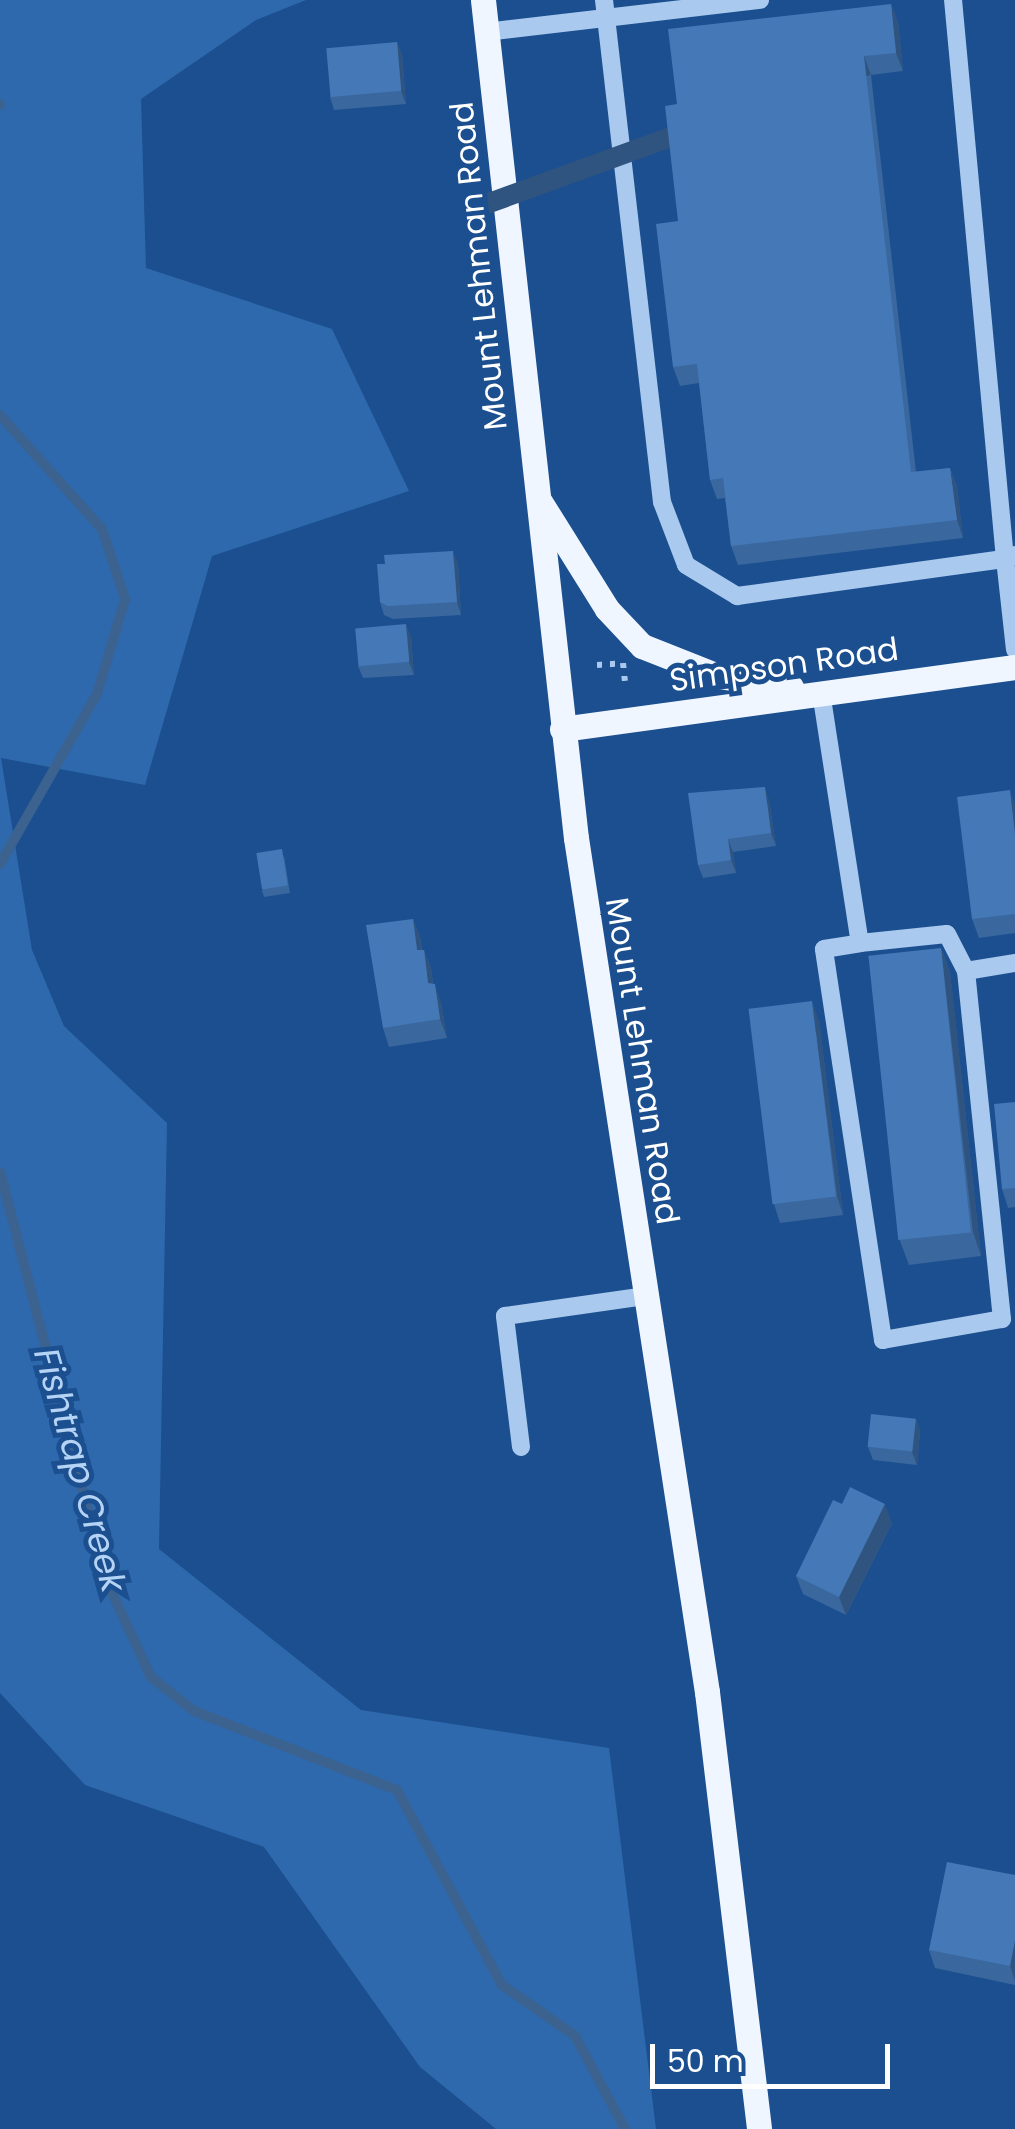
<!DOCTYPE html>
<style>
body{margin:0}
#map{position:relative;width:1015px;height:2129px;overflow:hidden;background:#1b4f8f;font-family:Poppins,sans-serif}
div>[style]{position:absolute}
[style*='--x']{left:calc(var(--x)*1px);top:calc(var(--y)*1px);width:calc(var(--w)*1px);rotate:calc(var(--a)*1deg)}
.green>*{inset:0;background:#2e69ad}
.stream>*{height:10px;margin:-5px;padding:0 5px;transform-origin:5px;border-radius:5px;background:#3c6290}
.path>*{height:6px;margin-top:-3px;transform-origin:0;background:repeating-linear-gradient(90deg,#a9c9ee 0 5px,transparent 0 13px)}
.minor>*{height:18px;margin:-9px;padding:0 9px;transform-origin:9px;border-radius:9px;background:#a9c9ee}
.major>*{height:25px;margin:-12.5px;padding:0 12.5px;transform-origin:12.5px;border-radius:12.5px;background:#f0f6ff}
.wall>*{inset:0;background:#3a679d}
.shaded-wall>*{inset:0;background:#305480;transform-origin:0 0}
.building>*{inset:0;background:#4478b7;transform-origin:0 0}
span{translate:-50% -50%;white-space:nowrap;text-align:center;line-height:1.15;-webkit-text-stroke:10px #1b4f8f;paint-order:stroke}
.street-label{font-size:32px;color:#fff}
.water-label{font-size:35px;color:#b5d3f5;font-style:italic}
.scale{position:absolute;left:650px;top:2044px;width:240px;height:45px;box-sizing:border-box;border:5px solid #fff;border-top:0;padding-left:12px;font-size:30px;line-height:35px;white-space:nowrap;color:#fff;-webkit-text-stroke:8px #1b4f8f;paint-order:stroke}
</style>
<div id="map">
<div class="green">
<i style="clip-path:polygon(0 0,306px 0,256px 20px,141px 99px,146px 268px,332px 329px,409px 491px,212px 556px,145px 785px,1px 758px,32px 950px,64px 1026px,167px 1123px,159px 1549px,361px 1710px,609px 1748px,656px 2129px,496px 2129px,420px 2067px,264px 1847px,85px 1785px,0 1693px)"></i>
</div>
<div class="stream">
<i style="--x:0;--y:104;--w:1;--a:90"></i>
<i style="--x:0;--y:415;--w:153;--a:48.2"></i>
<i style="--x:102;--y:529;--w:74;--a:71.8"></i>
<i style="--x:125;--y:599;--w:99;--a:106.4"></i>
<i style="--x:97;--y:694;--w:196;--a:119.7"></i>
<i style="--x:0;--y:1172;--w:422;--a:75.4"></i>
<i style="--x:106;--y:1580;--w:107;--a:65.1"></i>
<i style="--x:151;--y:1677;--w:55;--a:38.3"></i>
<i style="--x:194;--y:1711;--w:218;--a:21.3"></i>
<i style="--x:397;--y:1790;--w:221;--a:61.7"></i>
<i style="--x:502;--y:1985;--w:89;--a:34.9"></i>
<i style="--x:575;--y:2036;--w:106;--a:61.7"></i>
</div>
<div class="path">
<i style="--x:597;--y:665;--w:26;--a:-4"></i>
<i style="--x:623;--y:663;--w:18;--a:84"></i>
</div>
<div class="minor">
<i style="--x:604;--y:0;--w:505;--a:83.41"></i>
<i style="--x:662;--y:502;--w:67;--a:69.1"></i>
<i style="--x:686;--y:565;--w:60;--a:31.3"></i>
<i style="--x:737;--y:596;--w:271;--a:-7.9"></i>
<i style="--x:1005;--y:559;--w:561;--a:-95.31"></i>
<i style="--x:486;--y:32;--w:276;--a:-6.7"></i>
<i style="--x:1015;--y:555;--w:11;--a:158"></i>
<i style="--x:1005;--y:559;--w:91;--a:83.7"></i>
<i style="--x:821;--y:692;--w:254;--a:81.2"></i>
<i style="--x:860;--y:943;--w:87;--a:-5.9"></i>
<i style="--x:947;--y:934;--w:42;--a:62.8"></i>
<i style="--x:966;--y:971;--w:350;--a:84.1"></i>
<i style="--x:1002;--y:1319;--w:121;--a:170"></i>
<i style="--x:883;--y:1340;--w:395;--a:-98.6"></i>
<i style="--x:824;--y:949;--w:36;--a:-9"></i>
<i style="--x:966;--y:971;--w:50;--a:-9.3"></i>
<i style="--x:521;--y:1447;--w:132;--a:-97"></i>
<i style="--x:505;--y:1316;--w:141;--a:-8.1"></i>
</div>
<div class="major">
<i style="--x:483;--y:0;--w:843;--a:83.67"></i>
<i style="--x:576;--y:838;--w:864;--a:81.28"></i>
<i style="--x:707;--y:1692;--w:440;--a:83.2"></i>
<i style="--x:539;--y:500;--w:128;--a:58"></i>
<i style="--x:607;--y:609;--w:51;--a:46.6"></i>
<i style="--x:642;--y:646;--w:82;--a:21.5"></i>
<i style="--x:718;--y:676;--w:74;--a:8.6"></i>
<i style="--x:562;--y:729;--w:457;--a:-7.8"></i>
</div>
<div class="wall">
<i style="clip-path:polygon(891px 4px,898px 22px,903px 71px,871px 75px,916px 472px,950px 468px,957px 487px,963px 538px,738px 565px,731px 546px,725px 498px,717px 499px,710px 480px,699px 383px,680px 386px,673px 367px,678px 221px,677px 104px)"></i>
<i style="clip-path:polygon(397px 42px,402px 55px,406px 104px,334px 110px,330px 97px)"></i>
<i style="clip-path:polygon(385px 564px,458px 564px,461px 615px,393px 619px,384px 615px,380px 602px)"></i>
<i style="clip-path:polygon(411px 636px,414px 675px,363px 678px,358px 666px)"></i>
<i style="clip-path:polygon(769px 800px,776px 846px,733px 852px,736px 873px,703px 878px,698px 865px)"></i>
<i style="clip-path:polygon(1015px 805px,1015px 933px,979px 938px,972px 919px)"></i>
<i style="clip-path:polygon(284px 856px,290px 893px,264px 897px,262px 891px)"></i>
<i style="clip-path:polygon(413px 919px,420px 937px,422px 950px,424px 950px,431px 968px,433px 984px,441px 1003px,447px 1038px,389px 1047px,383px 1028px)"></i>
<i style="clip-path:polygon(941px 948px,950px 972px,981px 1256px,909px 1265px,900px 1241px)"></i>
<i style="clip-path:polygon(819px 1020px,843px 1215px,780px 1223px,774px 1204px)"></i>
<i style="clip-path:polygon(1015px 1102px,1015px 1207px,1008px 1208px,1002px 1189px)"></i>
<i style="clip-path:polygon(916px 1419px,920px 1431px,917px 1465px,873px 1460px,868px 1447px)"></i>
<i style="clip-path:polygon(842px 1504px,892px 1523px,846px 1615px,803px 1594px,796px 1576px)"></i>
<i style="clip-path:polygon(1015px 1875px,1015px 1985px,935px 1968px,929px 1950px)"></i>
</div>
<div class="shaded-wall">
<i style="clip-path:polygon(891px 4px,898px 22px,903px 71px,896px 53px)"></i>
<i style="clip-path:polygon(397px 42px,402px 55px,406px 104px,401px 91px)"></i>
<i style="left:864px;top:56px;width:20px;height:419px;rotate:70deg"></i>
<i style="clip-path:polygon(950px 468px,957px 487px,963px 538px,957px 520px)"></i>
<i style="clip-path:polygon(453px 551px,458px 564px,461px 615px,457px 602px)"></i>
<i style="clip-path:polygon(406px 624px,411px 636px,414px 675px,409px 662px)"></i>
<i style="clip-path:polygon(765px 787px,769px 800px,776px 846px,771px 833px)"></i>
<i style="clip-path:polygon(1010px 790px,1015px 805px,1015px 835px)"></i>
<i style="clip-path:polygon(728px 839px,733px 852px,736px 873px,731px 860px)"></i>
<i style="clip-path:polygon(413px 919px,420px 937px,424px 969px,417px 950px)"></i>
<i style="clip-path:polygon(941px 948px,950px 972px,981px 1256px,973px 1232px)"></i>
<i style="clip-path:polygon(424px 950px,431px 968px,435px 1001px,428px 983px)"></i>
<i style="clip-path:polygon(435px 984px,441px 1003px,447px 1038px,440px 1019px)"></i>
<i style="clip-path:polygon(812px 1001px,819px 1020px,843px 1215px,837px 1196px)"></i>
<i style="clip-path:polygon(916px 1419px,920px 1431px,917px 1465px,912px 1452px)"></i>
<i style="clip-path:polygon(885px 1504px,892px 1523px,846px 1615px,839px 1597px)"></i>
<i style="clip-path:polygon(1015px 1940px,1015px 1981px,1010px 1966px)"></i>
</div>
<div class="building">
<i style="clip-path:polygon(891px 4px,896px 53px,864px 56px,911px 472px,950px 468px,957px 520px,731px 546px,723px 478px,710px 480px,697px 364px,673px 367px,656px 224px,678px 221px,665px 106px,677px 104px,668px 29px)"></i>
<i style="left:397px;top:42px;width:49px;height:71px;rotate:85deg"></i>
<i style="clip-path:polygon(453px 551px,457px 602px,388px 606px,380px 602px,377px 564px,385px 564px,384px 555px)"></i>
<i style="left:406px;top:624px;width:38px;height:51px;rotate:85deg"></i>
<i style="clip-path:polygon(765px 787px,771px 833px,728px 839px,731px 860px,698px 865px,688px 793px)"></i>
<i style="clip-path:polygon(1010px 790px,1015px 835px,1015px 914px,972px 919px,957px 797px)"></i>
<i style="left:282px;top:849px;width:37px;height:26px;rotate:81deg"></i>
<i style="clip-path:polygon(413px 919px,417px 950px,424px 950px,428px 983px,435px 984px,440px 1019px,383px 1028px,366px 925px)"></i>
<i style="left:941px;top:948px;width:286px;height:73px;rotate:84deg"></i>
<i style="left:812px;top:1001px;width:197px;height:64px;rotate:83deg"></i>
<i style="clip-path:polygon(1015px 1102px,1015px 1188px,1002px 1189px,994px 1104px)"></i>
<i style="left:871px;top:1414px;width:45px;height:33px;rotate:6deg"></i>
<i style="clip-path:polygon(850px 1487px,885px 1504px,839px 1597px,796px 1576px,833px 1500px,842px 1504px)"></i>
<i style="clip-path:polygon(947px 1862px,1015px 1875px,1015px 1940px,1010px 1966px,929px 1950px)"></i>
</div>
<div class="street-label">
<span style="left:479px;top:266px;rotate:-96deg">Mount Lehman Road</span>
<span style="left:784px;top:665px;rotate:-8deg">Simpson Road</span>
<span style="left:642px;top:1061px;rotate:81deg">Mount Lehman Road</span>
</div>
<div class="water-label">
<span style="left:80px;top:1470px;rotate:74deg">Fishtrap Creek</span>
</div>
<div class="scale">50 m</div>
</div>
